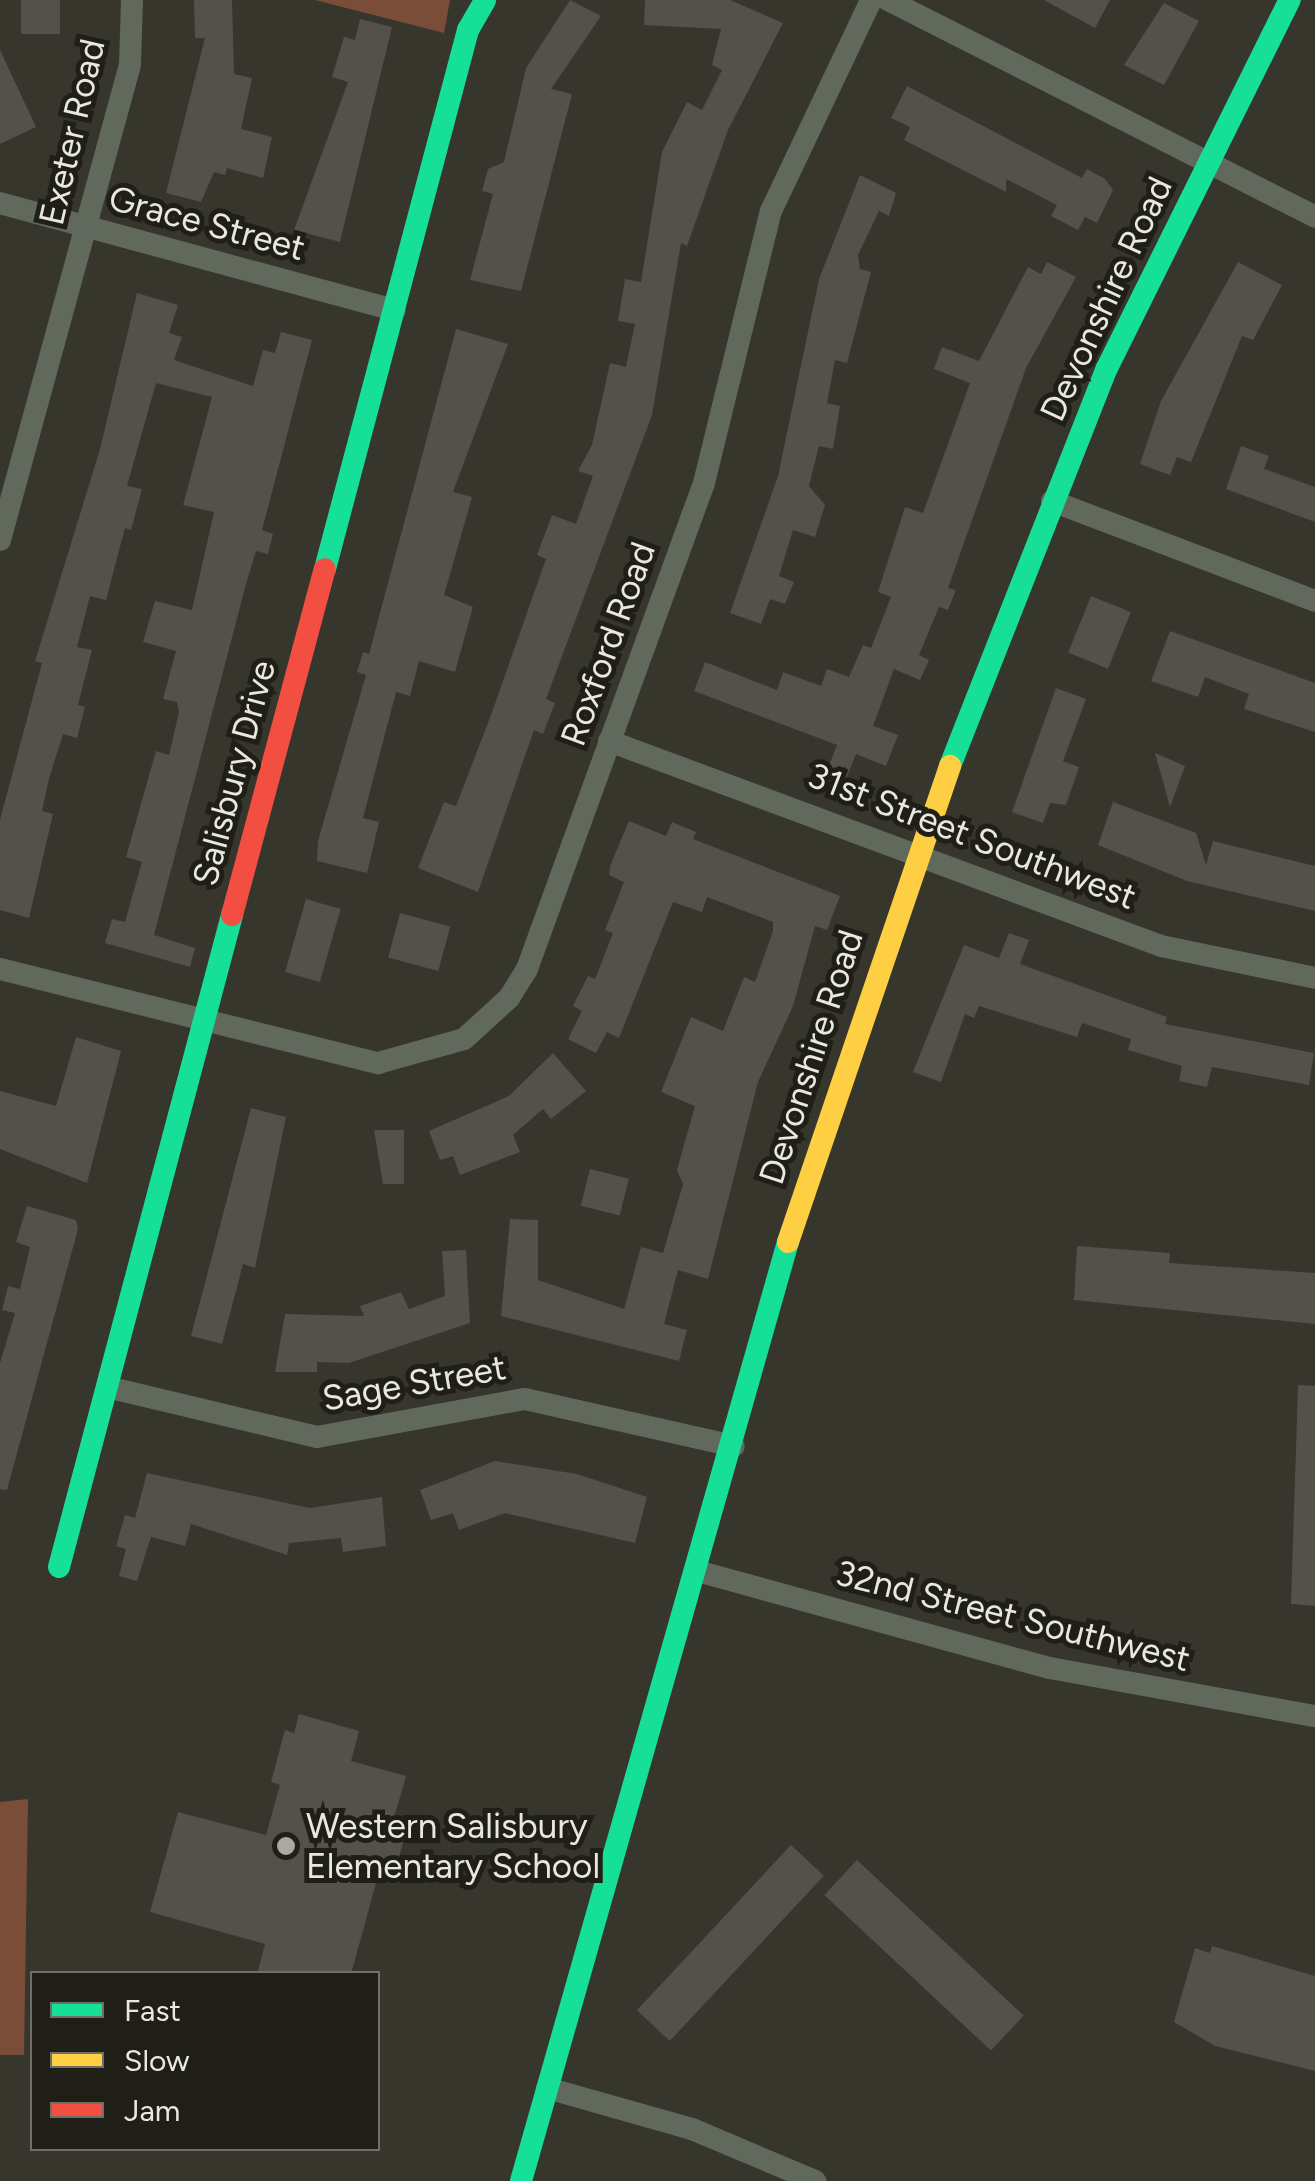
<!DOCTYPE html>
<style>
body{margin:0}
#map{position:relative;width:1315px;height:2181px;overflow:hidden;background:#36362c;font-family:Figtree,sans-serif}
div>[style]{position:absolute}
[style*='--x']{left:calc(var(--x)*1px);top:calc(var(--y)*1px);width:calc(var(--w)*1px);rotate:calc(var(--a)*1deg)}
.green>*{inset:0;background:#7a4d38}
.building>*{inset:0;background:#53514a;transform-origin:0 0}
.street>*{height:22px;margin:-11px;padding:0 11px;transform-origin:11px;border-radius:11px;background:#60695c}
.fast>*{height:22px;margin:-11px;padding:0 11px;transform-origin:11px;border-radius:11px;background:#16e098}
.slow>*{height:22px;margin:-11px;padding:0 11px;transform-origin:11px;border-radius:11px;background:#ffcf43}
.jam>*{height:22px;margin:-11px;padding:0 11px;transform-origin:11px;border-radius:11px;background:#f24e42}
.dots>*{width:28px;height:28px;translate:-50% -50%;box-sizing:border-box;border:5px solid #1f1f18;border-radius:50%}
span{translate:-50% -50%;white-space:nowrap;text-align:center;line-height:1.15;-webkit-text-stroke:10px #1f1f18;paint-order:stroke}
.street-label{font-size:35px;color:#e8e8de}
.poi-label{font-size:35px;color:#e8e8de}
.left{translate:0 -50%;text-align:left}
.legend{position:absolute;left:30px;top:1971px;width:350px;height:180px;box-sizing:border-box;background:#1f1f18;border:2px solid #6f6f67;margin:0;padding:12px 18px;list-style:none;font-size:30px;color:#e8e8de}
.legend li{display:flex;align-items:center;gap:20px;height:50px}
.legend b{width:50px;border:2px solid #6f6f67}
</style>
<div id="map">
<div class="green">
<i style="clip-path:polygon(315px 0,450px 0,444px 33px)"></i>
<i style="clip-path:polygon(28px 1799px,24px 2055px,0 2055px,0 1802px)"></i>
</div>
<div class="building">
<i style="left:21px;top:0;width:39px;height:34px"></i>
<i style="clip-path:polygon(194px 0,232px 0,234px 74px,252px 78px,241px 129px,272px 137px,263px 178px,227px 168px,225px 175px,214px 172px,201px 202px,166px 193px,205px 38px,195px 38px)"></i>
<i style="clip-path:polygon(570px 0,601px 16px,551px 89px,572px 94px,521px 291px,470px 280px,493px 194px,482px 191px,488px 169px,504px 162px,526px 68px)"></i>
<i style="clip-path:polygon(645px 0,730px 0,783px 23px,728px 130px,687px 246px,681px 243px,652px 415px,546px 699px,555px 703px,543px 734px,534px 730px,478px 892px,418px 868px,444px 802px,456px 806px,491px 715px,546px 559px,537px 555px,552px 515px,576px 524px,593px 476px,578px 471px,592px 445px,610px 363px,626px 367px,635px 324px,618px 321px,625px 279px,641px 282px,662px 152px,687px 102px,702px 110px,722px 70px,712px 65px,721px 29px,644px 25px)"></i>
<i style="clip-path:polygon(1044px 0,1110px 0,1095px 28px)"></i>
<i style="clip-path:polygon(1164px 3px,1199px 21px,1164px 85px,1124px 65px)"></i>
<i style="clip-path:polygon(360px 19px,392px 27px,340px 242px,294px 230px,348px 82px,332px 77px,344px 37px,355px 40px)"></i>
<i style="clip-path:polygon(0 50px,36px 127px,0 144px)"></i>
<i style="clip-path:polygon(907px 86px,1082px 178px,1087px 169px,1105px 179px,1113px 190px,1097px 223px,1085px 217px,1078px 230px,1051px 216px,1057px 205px,1006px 179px,1006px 192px,904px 140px,910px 127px,891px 118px)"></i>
<i style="clip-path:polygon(860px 175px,896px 193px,889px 216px,879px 211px,858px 255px,860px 269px,871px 272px,847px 363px,835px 360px,827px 403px,840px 406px,833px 449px,819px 446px,809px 486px,825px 505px,815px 537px,793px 530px,779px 576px,794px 582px,785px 604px,770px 599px,761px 624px,730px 613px,778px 476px,819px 279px)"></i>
<i style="clip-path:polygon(1047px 262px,1076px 277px,1026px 368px,948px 588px,956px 590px,948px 610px,939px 607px,919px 655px,929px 660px,920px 680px,894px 669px,873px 726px,898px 735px,886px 766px,856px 754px,840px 794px,821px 786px,837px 745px,694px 691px,705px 662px,777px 690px,783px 672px,821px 686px,827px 669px,849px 677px,863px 645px,871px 648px,891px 597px,878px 592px,905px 507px,923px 513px,970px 383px,934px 369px,942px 347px,979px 361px,1028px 267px,1041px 274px)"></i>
<i style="clip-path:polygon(1238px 262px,1282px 285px,1253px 340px,1242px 336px,1191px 462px,1177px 457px,1170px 475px,1140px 464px,1161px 401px)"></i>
<i style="clip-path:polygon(137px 293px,178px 305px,169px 333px,182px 337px,174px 360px,253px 386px,263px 350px,275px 353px,281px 332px,312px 340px,262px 530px,273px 534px,268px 554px,256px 551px,246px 584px,154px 935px,195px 948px,190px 967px,105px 943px,112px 919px,125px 922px,142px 862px,126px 857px,156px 751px,169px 755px,179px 712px,177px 702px,163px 699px,176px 651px,143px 642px,155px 601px,192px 610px,214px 512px,183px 505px,212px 397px,156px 383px,127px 486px,142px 489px,131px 530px,125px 528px,106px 600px,90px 596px,77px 647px,92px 650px,78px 705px,85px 707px,77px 738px,63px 734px,49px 779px,42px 811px,53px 814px,29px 918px,0 910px,0 820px,42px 663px,35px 661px,100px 449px)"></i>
<i style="clip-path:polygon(456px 329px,508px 344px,453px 492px,472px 497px,444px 595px,473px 607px,455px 672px,419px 661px,410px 696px,396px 692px,363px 818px,379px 822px,367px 873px,317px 861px,318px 841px,366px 675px,357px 672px,363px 652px,369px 654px)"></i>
<i style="clip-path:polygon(1241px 446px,1269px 456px,1264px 469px,1315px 487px,1315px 522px,1226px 489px)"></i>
<i style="left:1091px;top:596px;width:43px;height:61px;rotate:22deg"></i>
<i style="clip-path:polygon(1170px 631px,1315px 683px,1315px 732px,1244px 709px,1249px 694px,1205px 677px,1198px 697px,1151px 681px)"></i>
<i style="clip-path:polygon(1056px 688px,1086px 699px,1063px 761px,1079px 767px,1066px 805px,1050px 803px,1043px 823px,1012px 812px)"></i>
<i style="clip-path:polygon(1155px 753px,1185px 766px,1170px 807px)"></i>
<i style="clip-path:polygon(1113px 802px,1196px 833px,1206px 865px,1213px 841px,1315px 866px,1315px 911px,1187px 881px,1098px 845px)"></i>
<i style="clip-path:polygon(629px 821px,666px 836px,672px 822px,696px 832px,693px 839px,840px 896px,827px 930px,815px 926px,793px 1006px,758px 1082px,708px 1279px,678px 1270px,664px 1324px,687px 1330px,679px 1361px,501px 1316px,510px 1219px,538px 1220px,538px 1280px,624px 1309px,641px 1247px,663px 1253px,683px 1184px,677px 1170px,695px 1106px,661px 1092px,691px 1017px,723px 1031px,744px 977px,755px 982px,773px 931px,773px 922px,707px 897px,702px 912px,673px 902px,619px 1038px,607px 1032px,596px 1053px,568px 1039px,582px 1011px,573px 1006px,588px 976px,595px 979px,613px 933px,605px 930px,624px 882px,609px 875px,610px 866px)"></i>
<i style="left:306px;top:899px;width:36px;height:76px;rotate:16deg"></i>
<i style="left:400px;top:913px;width:52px;height:46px;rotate:15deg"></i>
<i style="clip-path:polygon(1009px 933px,1029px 940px,1020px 964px,1167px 1017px,1165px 1024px,1314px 1053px,1309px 1085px,1212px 1067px,1207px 1087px,1179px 1081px,1182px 1066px,1128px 1050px,1131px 1039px,1082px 1023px,1077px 1037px,979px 1006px,974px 1018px,965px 1014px,941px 1082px,913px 1072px,964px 945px,999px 958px)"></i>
<i style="clip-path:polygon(76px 1037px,121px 1051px,87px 1183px,0 1149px,0 1091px,56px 1106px)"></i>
<i style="clip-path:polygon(553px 1053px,586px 1091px,551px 1119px,543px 1109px,513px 1135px,520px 1152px,460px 1175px,453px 1156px,440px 1160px,429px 1131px,509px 1096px)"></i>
<i style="clip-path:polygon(251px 1108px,286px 1117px,255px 1268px,243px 1264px,222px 1344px,191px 1336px)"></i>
<i style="clip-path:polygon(374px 1130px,404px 1130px,404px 1184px,383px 1184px)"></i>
<i style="left:590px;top:1169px;width:40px;height:38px;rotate:14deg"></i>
<i style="clip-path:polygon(27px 1206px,76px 1220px,78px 1229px,7px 1490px,0 1489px,0 1363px,15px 1313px,2px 1310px,8px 1286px,20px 1289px,30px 1247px,16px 1242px)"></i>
<i style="clip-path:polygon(1077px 1246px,1170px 1253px,1169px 1263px,1315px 1273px,1315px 1324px,1074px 1300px)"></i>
<i style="clip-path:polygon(466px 1250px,470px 1323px,349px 1363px,317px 1362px,317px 1372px,275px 1372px,285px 1314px,364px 1316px,360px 1306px,401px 1292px,409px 1309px,445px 1296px,442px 1251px)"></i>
<i style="clip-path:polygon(1298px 1385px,1315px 1386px,1315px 1606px,1291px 1604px)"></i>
<i style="clip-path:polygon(495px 1461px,577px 1474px,647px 1497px,635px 1543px,505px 1513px,459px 1530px,453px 1513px,431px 1520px,420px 1490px)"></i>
<i style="clip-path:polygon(147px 1473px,310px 1508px,382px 1497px,386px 1546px,343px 1552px,341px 1538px,289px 1543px,287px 1555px,191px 1524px,185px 1546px,151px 1537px,137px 1581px,119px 1576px,126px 1549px,116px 1546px,125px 1515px,135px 1518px)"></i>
<i style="clip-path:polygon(299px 1714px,359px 1731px,351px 1761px,406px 1776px,390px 1832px,405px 1836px,392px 1880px,378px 1876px,351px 1974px,257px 1974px,265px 1944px,150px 1912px,178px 1812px,266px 1835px,280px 1785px,271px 1782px,285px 1730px,294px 1733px)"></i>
<i style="left:791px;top:1845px;width:45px;height:226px;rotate:43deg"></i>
<i style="left:857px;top:1860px;width:228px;height:48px;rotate:43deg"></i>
<i style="clip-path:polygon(1212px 1946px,1315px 1976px,1315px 2071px,1215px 2046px,1174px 2022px,1195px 1948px,1210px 1953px)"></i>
</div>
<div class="street">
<i style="--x:888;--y:0;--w:479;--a:26.9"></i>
<i style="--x:0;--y:203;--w:409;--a:15.2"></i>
<i style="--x:1052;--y:501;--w:281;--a:20.8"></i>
<i style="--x:0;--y:540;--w:493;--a:-74.7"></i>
<i style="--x:130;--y:64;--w:64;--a:-88.2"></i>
<i style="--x:609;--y:741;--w:589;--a:20.37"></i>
<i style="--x:1161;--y:946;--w:157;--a:11.7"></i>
<i style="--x:0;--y:969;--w:390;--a:14"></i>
<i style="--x:378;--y:1063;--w:89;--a:-15.6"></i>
<i style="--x:464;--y:1039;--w:61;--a:-42.3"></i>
<i style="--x:509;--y:998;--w:34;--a:-58"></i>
<i style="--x:527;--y:969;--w:517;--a:-69.99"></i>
<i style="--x:704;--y:483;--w:280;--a:-76.2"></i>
<i style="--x:771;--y:211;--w:233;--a:-64.6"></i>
<i style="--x:107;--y:1387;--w:216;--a:13.4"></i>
<i style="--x:317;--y:1437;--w:211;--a:-10.4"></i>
<i style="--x:525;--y:1399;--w:214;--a:12.7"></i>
<i style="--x:697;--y:1571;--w:366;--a:15.4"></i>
<i style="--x:1050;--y:1668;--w:269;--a:10.3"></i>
<i style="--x:547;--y:2088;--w:151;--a:15.8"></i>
<i style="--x:692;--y:2129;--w:134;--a:22.9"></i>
</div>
<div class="fast">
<i style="--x:325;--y:569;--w:558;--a:-75.14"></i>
<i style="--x:468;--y:30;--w:34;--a:-60"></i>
<i style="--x:950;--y:766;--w:428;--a:-68.5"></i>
<i style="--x:1107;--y:368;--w:411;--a:-63.6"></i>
<i style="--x:59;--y:1567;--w:675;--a:-75.14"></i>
<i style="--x:521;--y:2181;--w:976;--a:-74.13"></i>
</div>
<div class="slow">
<i style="--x:788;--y:1242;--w:503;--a:-71.2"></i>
</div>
<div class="jam">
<i style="--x:232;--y:915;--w:358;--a:-75"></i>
</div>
<div class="dots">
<i style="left:286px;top:1846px;background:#aaaaa0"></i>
</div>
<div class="street-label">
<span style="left:72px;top:132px;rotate:-77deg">Exeter Road</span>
<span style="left:207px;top:223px;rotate:15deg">Grace Street</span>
<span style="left:1106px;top:299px;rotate:-65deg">Devonshire Road</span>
<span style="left:608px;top:644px;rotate:-70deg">Roxford Road</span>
<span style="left:234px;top:773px;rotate:-75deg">Salisbury Drive</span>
<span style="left:972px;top:836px;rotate:21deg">31st Street Southwest</span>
<span style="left:811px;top:1057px;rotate:-72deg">Devonshire Road</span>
<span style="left:414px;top:1383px;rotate:-10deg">Sage Street</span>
<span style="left:1013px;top:1616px;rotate:14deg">32nd Street Southwest</span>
</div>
<div class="poi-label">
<span class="left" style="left:306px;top:1846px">Western Salisbury<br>Elementary School</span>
</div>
<ul class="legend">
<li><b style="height:12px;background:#16e098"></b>Fast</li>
<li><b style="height:12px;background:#ffcf43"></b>Slow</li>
<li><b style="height:12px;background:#f24e42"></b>Jam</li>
</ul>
</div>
